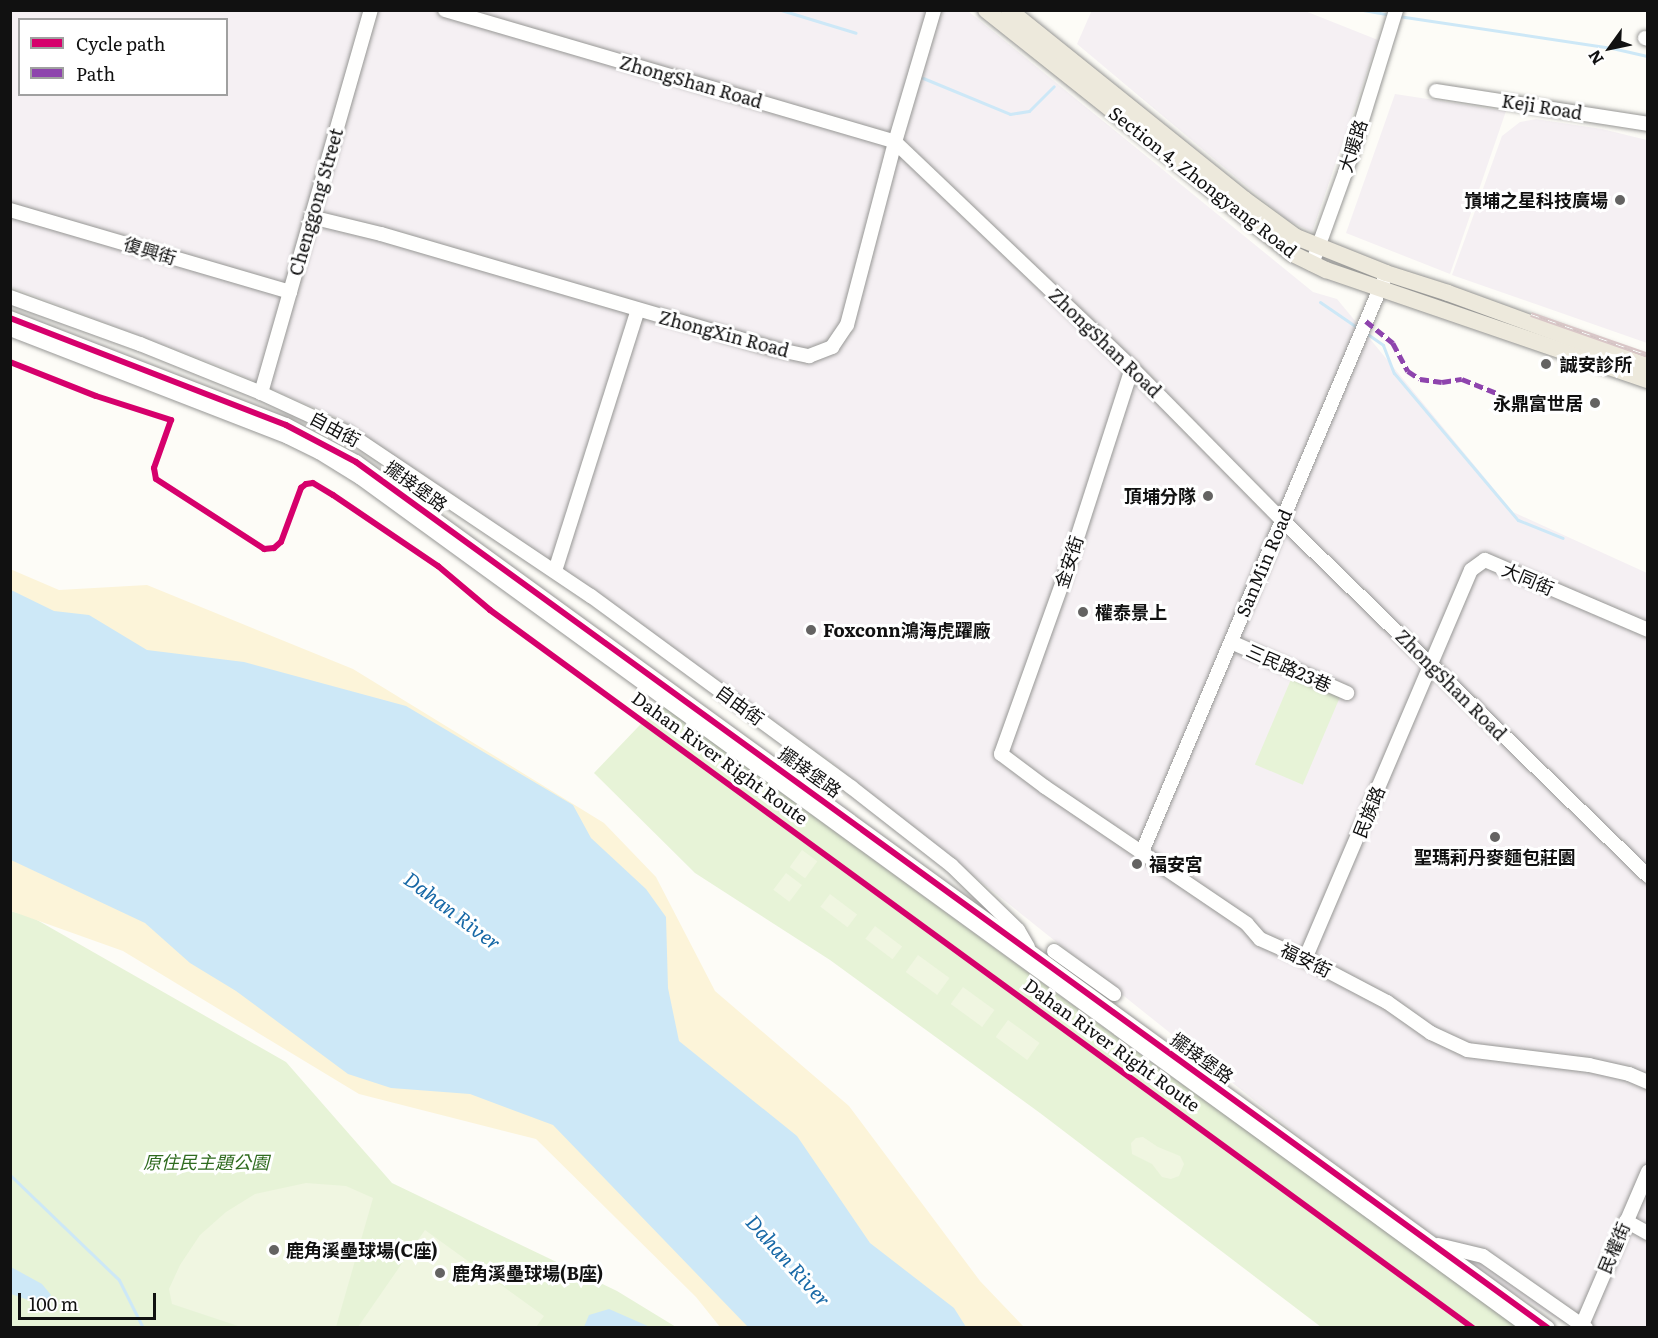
<!DOCTYPE html>
<meta charset="utf-8">
<style>
body{margin:0}
#map{position:relative;width:1658px;height:1338px;overflow:hidden;background:#fdfcf7;font-family:Literata,"Noto Sans TC",serif}
div>[style]{position:absolute}
[style*='--x']{left:calc(var(--x)*1px);top:calc(var(--y)*1px);width:calc(var(--w)*1px);rotate:calc(var(--a)*1deg)}
.industrial>*{inset:0;background:#f5f0f3}
.green>*{inset:0;background:#e7f3d7;transform-origin:0 0}
.sand>*{inset:0;background:#fcf4d9}
.pitch>*{inset:0;background:#f0f6e1;transform-origin:0 0}
.water>*{inset:0;background:#cde8f7}
.stream>*{height:3px;margin:-1.5px;padding:0 1.5px;transform-origin:1.5px;border-radius:1.5px;background:#cde8f7}
.roads{filter:drop-shadow(0 0 2px #979795) drop-shadow(0 0 2px #979795)}
.minor>*{height:14px;margin:-7px;padding:0 7px;transform-origin:7px;border-radius:7px;background:#fffffe}
.major>*{height:16px;margin:-8px;padding:0 8px;transform-origin:8px;border-radius:8px;background:#ede9dc}
.rail>*{height:5px;margin-top:-2.5px;transform-origin:0;background:repeating-linear-gradient(90deg,#fff 0 9px,#d9c6c7 0 18px);box-sizing:border-box;border-block:2px solid #d9c6c7}
.quiet>*{height:4.5px;margin-top:-2.25px;transform-origin:0;background:repeating-linear-gradient(90deg,#8e44ad 0 9px,transparent 0 13.5px)}
.cycleway>*{height:6px;margin:-3px;padding:0 3px;transform-origin:3px;border-radius:3px;background:#d6006c}
.dots>*{width:16px;height:16px;translate:-50% -50%;box-sizing:border-box;border:3px solid #fff;border-radius:50%}
span{translate:-50% -50%;white-space:nowrap;text-align:center;line-height:1.15;-webkit-text-stroke:6px #fff;paint-order:stroke}
.street-label{font-size:18px;color:#111}
.poi-label{font-size:18px;color:#111;font-weight:700}
.right{translate:-100% -50%;text-align:right}
.left{translate:0 -50%;text-align:left}
.park-label{font-size:18px;color:#2f6b1f;font-style:italic}
.water-label{font-size:20px;color:#1768a6;font-style:italic}
.frame{position:absolute;inset:0;border:12px solid #111;pointer-events:none}
.legend{position:absolute;left:18px;top:18px;width:210px;height:78px;box-sizing:border-box;background:#fff;border:2px solid #a0a0a0;margin:0;padding:8px 10px;list-style:none;font-size:18px;color:#111}
.legend li{display:flex;align-items:center;gap:12px;height:30px}
.legend b{width:30px;border:2px solid #a0a0a0}
.north{position:absolute;left:1580px;top:18px;width:60px;height:60px;-webkit-text-stroke:4px #fff;paint-order:stroke;rotate:237deg;font-size:16px;font-weight:700;line-height:24px;text-align:center;color:#111}
.north::after{content:'';display:block;margin:auto;width:21px;height:27px;background:#111;clip-path:polygon(50% 0,100% 100%,50% 72%,0 100%)}
.scale{position:absolute;left:18px;top:1293px;width:138px;height:27px;box-sizing:border-box;border:3px solid #111;border-top:0;padding-left:8px;font-size:18px;line-height:21px;white-space:nowrap;color:#111;-webkit-text-stroke:4px #fff;paint-order:stroke}
</style>
<div id="map">
<div class="industrial">
<i style="clip-path:polygon(1092px 10px,1305px 11px,1378px 40px,1312px 232px,1287px 220px,1077px 44px)"></i>
<i style="clip-path:polygon(evenodd,10px 11px,968px 11px,1313px 292px,1337px 299px,1513px 512px,1647px 573px,1647px 1327px,1572px 1327px,1500px 1285px,1304px 1140px,830px 761px,565px 571px,341px 420px,229px 370px,11px 287px,10px 11px,20px 20px,226px 20px,226px 94px,20px 94px,20px 20px)"></i>
<i style="clip-path:polygon(1395px 94px,1506px 111px,1450px 274px,1346px 233px)"></i>
<i style="clip-path:polygon(1536px 119px,1602px 129px,1647px 140px,1647px 343px,1452px 275px,1502px 136px,1520px 122px)"></i>
</div>
<div class="green">
<i style="left:1292px;top:677px;width:52px;height:95px;rotate:23deg"></i>
<i style="clip-path:polygon(660px 704px,1159px 1068px,1525px 1327px,1321px 1327px,1040px 1113px,830px 960px,695px 873px,594px 773px)"></i>
<i style="clip-path:polygon(10px 911px,30px 916px,286px 1062px,392px 1183px,617px 1291px,676px 1327px,11px 1327px)"></i>
</div>
<div class="sand">
<i style="clip-path:polygon(10px 569px,59px 590px,147px 585px,353px 669px,604px 823px,656px 877px,715px 991px,849px 1106px,980px 1281px,1024px 1327px,720px 1327px,696px 1297px,536px 1139px,359px 1094px,123px 951px,11px 911px)"></i>
</div>
<div class="pitch">
<i style="left:802px;top:850px;width:19px;height:21px;rotate:36deg"></i>
<i style="left:786px;top:873px;width:20px;height:21px;rotate:37deg"></i>
<i style="left:830px;top:894px;width:34px;height:16px;rotate:37deg"></i>
<i style="left:875px;top:926px;width:34px;height:16px;rotate:37deg"></i>
<i style="left:918px;top:955px;width:39px;height:21px;rotate:36deg"></i>
<i style="left:963px;top:987px;width:39px;height:21px;rotate:36deg"></i>
<i style="left:1008px;top:1020px;width:39px;height:21px;rotate:36deg"></i>
<i style="clip-path:polygon(1143px 1137px,1158px 1147px,1180px 1156px,1184px 1164px,1179px 1176px,1171px 1179px,1162px 1177px,1152px 1164px,1132px 1154px,1131px 1143px,1136px 1138px)"></i>
<i style="clip-path:polygon(306px 1183px,346px 1186px,373px 1198px,336px 1327px,241px 1327px,172px 1304px,169px 1289px,180px 1265px,200px 1235px,226px 1212px,255px 1194px)"></i>
<i style="clip-path:polygon(425px 1230px,544px 1316px,536px 1327px,358px 1327px)"></i>
</div>
<div class="water">
<i style="clip-path:polygon(11px 590px,54px 611px,89px 615px,147px 650px,244px 662px,406px 706px,573px 805px,591px 838px,646px 889px,666px 917px,668px 988px,679px 1041px,797px 1136px,870px 1243px,954px 1308px,966px 1327px,748px 1327px,553px 1125px,470px 1094px,391px 1088px,348px 1074px,236px 991px,190px 963px,145px 923px,11px 860px)"></i>
<i style="clip-path:polygon(11px 1267px,42px 1284px,51px 1295px,48px 1300px,37px 1303px,11px 1294px)"></i>
<i style="clip-path:polygon(609px 1309px,650px 1327px,584px 1327px,589px 1315px)"></i>
</div>
<div class="stream">
<i style="--x:781;--y:10;--w:78;--a:17"></i>
<i style="--x:1363;--y:10;--w:28;--a:10"></i>
<i style="--x:1398;--y:16;--w:216;--a:8.5"></i>
<i style="--x:1612;--y:48;--w:37;--a:13"></i>
<i style="--x:923;--y:78;--w:94;--a:22.5"></i>
<i style="--x:1010;--y:114;--w:19;--a:-9"></i>
<i style="--x:1029;--y:111;--w:35;--a:-45"></i>
<i style="--x:1320;--y:302;--w:46;--a:34.4"></i>
<i style="--x:1366;--y:333;--w:21;--a:35"></i>
<i style="--x:1383;--y:345;--w:30;--a:69"></i>
<i style="--x:1394;--y:373;--w:192;--a:49.9"></i>
<i style="--x:1518;--y:520;--w:48;--a:21.8"></i>
<i style="--x:10;--y:1175;--w:151;--a:43.9"></i>
<i style="--x:119;--y:1280;--w:54;--a:63.4"></i>
</div>
<div class="roads">
<div class="minor">
<i style="--x:445;--y:10;--w:469;--a:16.3"></i>
<i style="--x:895;--y:142;--w:327;--a:43.6"></i>
<i style="--x:1132;--y:368;--w:214;--a:45.4"></i>
<i style="--x:1282;--y:520;--w:511;--a:44.21"></i>
<i style="--x:1645;--y:38;--w:3;--a:18"></i>
<i style="--x:1436;--y:91;--w:215;--a:8.8"></i>
<i style="--x:10;--y:210;--w:292;--a:16.3"></i>
<i style="--x:311;--y:217;--w:72;--a:13.7"></i>
<i style="--x:381;--y:234;--w:410;--a:16.3"></i>
<i style="--x:775;--y:349;--w:35;--a:12"></i>
<i style="--x:809;--y:356;--w:25;--a:-21"></i>
<i style="--x:832;--y:347;--w:27;--a:-56"></i>
<i style="--x:847;--y:325;--w:189;--a:-75.3"></i>
<i style="--x:895;--y:142;--w:138;--a:-73.5"></i>
<i style="--x:1312;--y:264;--w:112;--a:-70.1"></i>
<i style="--x:1350;--y:159;--w:156;--a:-72.8"></i>
<i style="--x:10;--y:297;--w:138;--a:19.9"></i>
<i style="--x:140;--y:344;--w:131;--a:22"></i>
<i style="--x:261;--y:393;--w:96;--a:24.7"></i>
<i style="--x:348;--y:433;--w:293;--a:33.9"></i>
<i style="--x:591;--y:596;--w:323;--a:36.3"></i>
<i style="--x:851;--y:787;--w:127;--a:38"></i>
<i style="--x:951;--y:865;--w:93;--a:44.1"></i>
<i style="--x:1018;--y:930;--w:20;--a:60"></i>
<i style="--x:10;--y:318;--w:296;--a:21.2"></i>
<i style="--x:286;--y:425;--w:79;--a:27.9"></i>
<i style="--x:356;--y:462;--w:1473;--a:36"></i>
<i style="--x:10;--y:329;--w:298;--a:21.2"></i>
<i style="--x:288;--y:437;--w:34;--a:26"></i>
<i style="--x:319;--y:452;--w:49;--a:31.8"></i>
<i style="--x:361;--y:478;--w:1445;--a:36.02"></i>
<i style="--x:1132;--y:368;--w:224;--a:107.9"></i>
<i style="--x:1063;--y:581;--w:184;--a:109.7"></i>
<i style="--x:1001;--y:754;--w:55;--a:36.9"></i>
<i style="--x:1045;--y:787;--w:244;--a:34.1"></i>
<i style="--x:1247;--y:924;--w:20;--a:49"></i>
<i style="--x:1260;--y:939;--w:49;--a:24"></i>
<i style="--x:1305;--y:959;--w:93;--a:27.7"></i>
<i style="--x:1387;--y:1002;--w:54;--a:35.2"></i>
<i style="--x:1431;--y:1033;--w:40;--a:25"></i>
<i style="--x:1467;--y:1050;--w:123;--a:7"></i>
<i style="--x:1589;--y:1065;--w:41;--a:12.7"></i>
<i style="--x:1629;--y:1074;--w:21;--a:23"></i>
<i style="--x:261;--y:393;--w:398;--a:-74"></i>
<i style="--x:555;--y:571;--w:274;--a:-72.4"></i>
<i style="--x:1231;--y:642;--w:127;--a:23.7"></i>
<i style="--x:1142;--y:852;--w:622;--a:-67.1"></i>
<i style="--x:1054;--y:951;--w:74;--a:35.6"></i>
<i style="--x:1305;--y:959;--w:423;--a:-66.9"></i>
<i style="--x:1471;--y:570;--w:17;--a:-36"></i>
<i style="--x:1485;--y:560;--w:177;--a:23.2"></i>
<i style="--x:1626;--y:1221;--w:25;--a:29"></i>
<i style="--x:1438;--y:1245;--w:46;--a:13.7"></i>
<i style="--x:1483;--y:1256;--w:126;--a:35"></i>
<i style="--x:1582;--y:1325;--w:167;--a:-66.7"></i>
</div>
<div class="major">
<i style="--x:986;--y:10;--w:392;--a:38.5"></i>
<i style="--x:1293;--y:254;--w:37;--a:26"></i>
<i style="--x:1326;--y:270;--w:340;--a:18.9"></i>
<i style="--x:1009;--y:10;--w:302;--a:38.8"></i>
<i style="--x:1244;--y:199;--w:64;--a:36.2"></i>
<i style="--x:1296;--y:237;--w:97;--a:21.8"></i>
<i style="--x:1386;--y:273;--w:65;--a:17.9"></i>
<i style="--x:1448;--y:293;--w:213;--a:20.1"></i>
</div>
</div>
<div class="rail">
<i style="--x:1531;--y:314;--w:124;--a:19.3"></i>
</div>
<div class="quiet">
<i style="--x:1366;--y:321;--w:35;--a:39"></i>
<i style="--x:1393;--y:343;--w:32;--a:62"></i>
<i style="--x:1408;--y:371;--w:14;--a:34"></i>
<i style="--x:1420;--y:379;--w:22;--a:8"></i>
<i style="--x:1442;--y:382;--w:20;--a:-9"></i>
<i style="--x:1462;--y:379;--w:37;--a:22"></i>
</div>
<div class="cycleway">
<i style="--x:10;--y:318;--w:296;--a:21.2"></i>
<i style="--x:286;--y:425;--w:79;--a:27.9"></i>
<i style="--x:356;--y:462;--w:1473;--a:36"></i>
<i style="--x:10;--y:362;--w:92;--a:21.6"></i>
<i style="--x:96;--y:396;--w:79;--a:17.7"></i>
<i style="--x:171;--y:420;--w:51;--a:109.5"></i>
<i style="--x:154;--y:468;--w:11;--a:80"></i>
<i style="--x:156;--y:479;--w:129;--a:32.9"></i>
<i style="--x:264;--y:549;--w:10;--a:-6"></i>
<i style="--x:274;--y:548;--w:9;--a:-41"></i>
<i style="--x:281;--y:542;--w:58;--a:-69.7"></i>
<i style="--x:301;--y:488;--w:6;--a:-39"></i>
<i style="--x:306;--y:484;--w:7;--a:-8"></i>
<i style="--x:313;--y:483;--w:23;--a:31"></i>
<i style="--x:333;--y:495;--w:127;--a:34.1"></i>
<i style="--x:438;--y:566;--w:68;--a:40.2"></i>
<i style="--x:490;--y:610;--w:1217;--a:36.15"></i>
</div>
<div class="dots">
<i style="left:1620px;top:200px;background:#646362"></i>
<i style="left:1546px;top:364px;background:#646362"></i>
<i style="left:1595px;top:403px;background:#646362"></i>
<i style="left:1208px;top:496px;background:#646362"></i>
<i style="left:1083px;top:612px;background:#646362"></i>
<i style="left:811px;top:630px;background:#646362"></i>
<i style="left:1495px;top:837px;background:#646362"></i>
<i style="left:1137px;top:864px;background:#646362"></i>
<i style="left:274px;top:1250px;background:#646362"></i>
<i style="left:440px;top:1273px;background:#646362"></i>
</div>
<div class="street-label">
<span style="left:691px;top:82px;rotate:16deg">ZhongShan Road</span>
<span style="left:1542px;top:107px;rotate:9deg">Keji Road</span>
<span style="left:1353px;top:146px;rotate:-72deg">大暖路</span>
<span style="left:1203px;top:182px;rotate:38deg">Section 4, Zhongyang Road</span>
<span style="left:316px;top:202px;rotate:-74deg">Chenggong Street</span>
<span style="left:150px;top:251px;rotate:17deg">復興街</span>
<span style="left:724px;top:334px;rotate:15deg">ZhongXin Road</span>
<span style="left:1105px;top:343px;rotate:44deg">ZhongShan Road</span>
<span style="left:335px;top:429px;rotate:28deg">自由街</span>
<span style="left:416px;top:486px;rotate:36deg">擺接堡路</span>
<span style="left:1069px;top:562px;rotate:-72deg">金安街</span>
<span style="left:1264px;top:563px;rotate:-67deg">SanMin Road</span>
<span style="left:1528px;top:579px;rotate:23deg">大同街</span>
<span style="left:1289px;top:668px;rotate:24deg">三民路23巷</span>
<span style="left:1451px;top:685px;rotate:45deg">ZhongShan Road</span>
<span style="left:740px;top:705px;rotate:36deg">自由街</span>
<span style="left:720px;top:758px;rotate:36deg">Dahan River Right Route</span>
<span style="left:810px;top:772px;rotate:36deg">擺接堡路</span>
<span style="left:1369px;top:812px;rotate:-68deg">民族路</span>
<span style="left:1306px;top:960px;rotate:26deg">福安街</span>
<span style="left:1112px;top:1045px;rotate:36deg">Dahan River Right Route</span>
<span style="left:1202px;top:1058px;rotate:36deg">擺接堡路</span>
<span style="left:1614px;top:1248px;rotate:-67deg">民權街</span>
</div>
<div class="poi-label">
<span class="right" style="left:1608px;top:200px">嵿埔之星科技廣場</span>
<span class="left" style="left:1560px;top:364px">誠安診所</span>
<span class="right" style="left:1583px;top:403px">永鼎富世居</span>
<span class="right" style="left:1196px;top:496px">頂埔分隊</span>
<span class="left" style="left:1095px;top:612px">權泰景上</span>
<span class="left" style="left:823px;top:630px">Foxconn鴻海虎躍廠</span>
<span style="left:1495px;top:857px">聖瑪莉丹麥麵包莊園</span>
<span class="left" style="left:1149px;top:864px">福安宮</span>
<span class="left" style="left:286px;top:1250px">鹿角溪壘球場(C座)</span>
<span class="left" style="left:452px;top:1273px">鹿角溪壘球場(B座)</span>
</div>
<div class="park-label">
<span style="left:206px;top:1162px">原住民主題公園</span>
</div>
<div class="water-label">
<span style="left:453px;top:910px;rotate:37deg">Dahan River</span>
<span style="left:789px;top:1260px;rotate:48deg">Dahan River</span>
</div>
<div class="frame"></div>
<ul class="legend">
<li><b style="height:8px;background:#d6006c"></b>Cycle path</li>
<li><b style="height:8px;background:#8e44ad"></b>Path</li>
</ul>
<div class="north">N</div>
<div class="scale">100 m</div>
</div>
